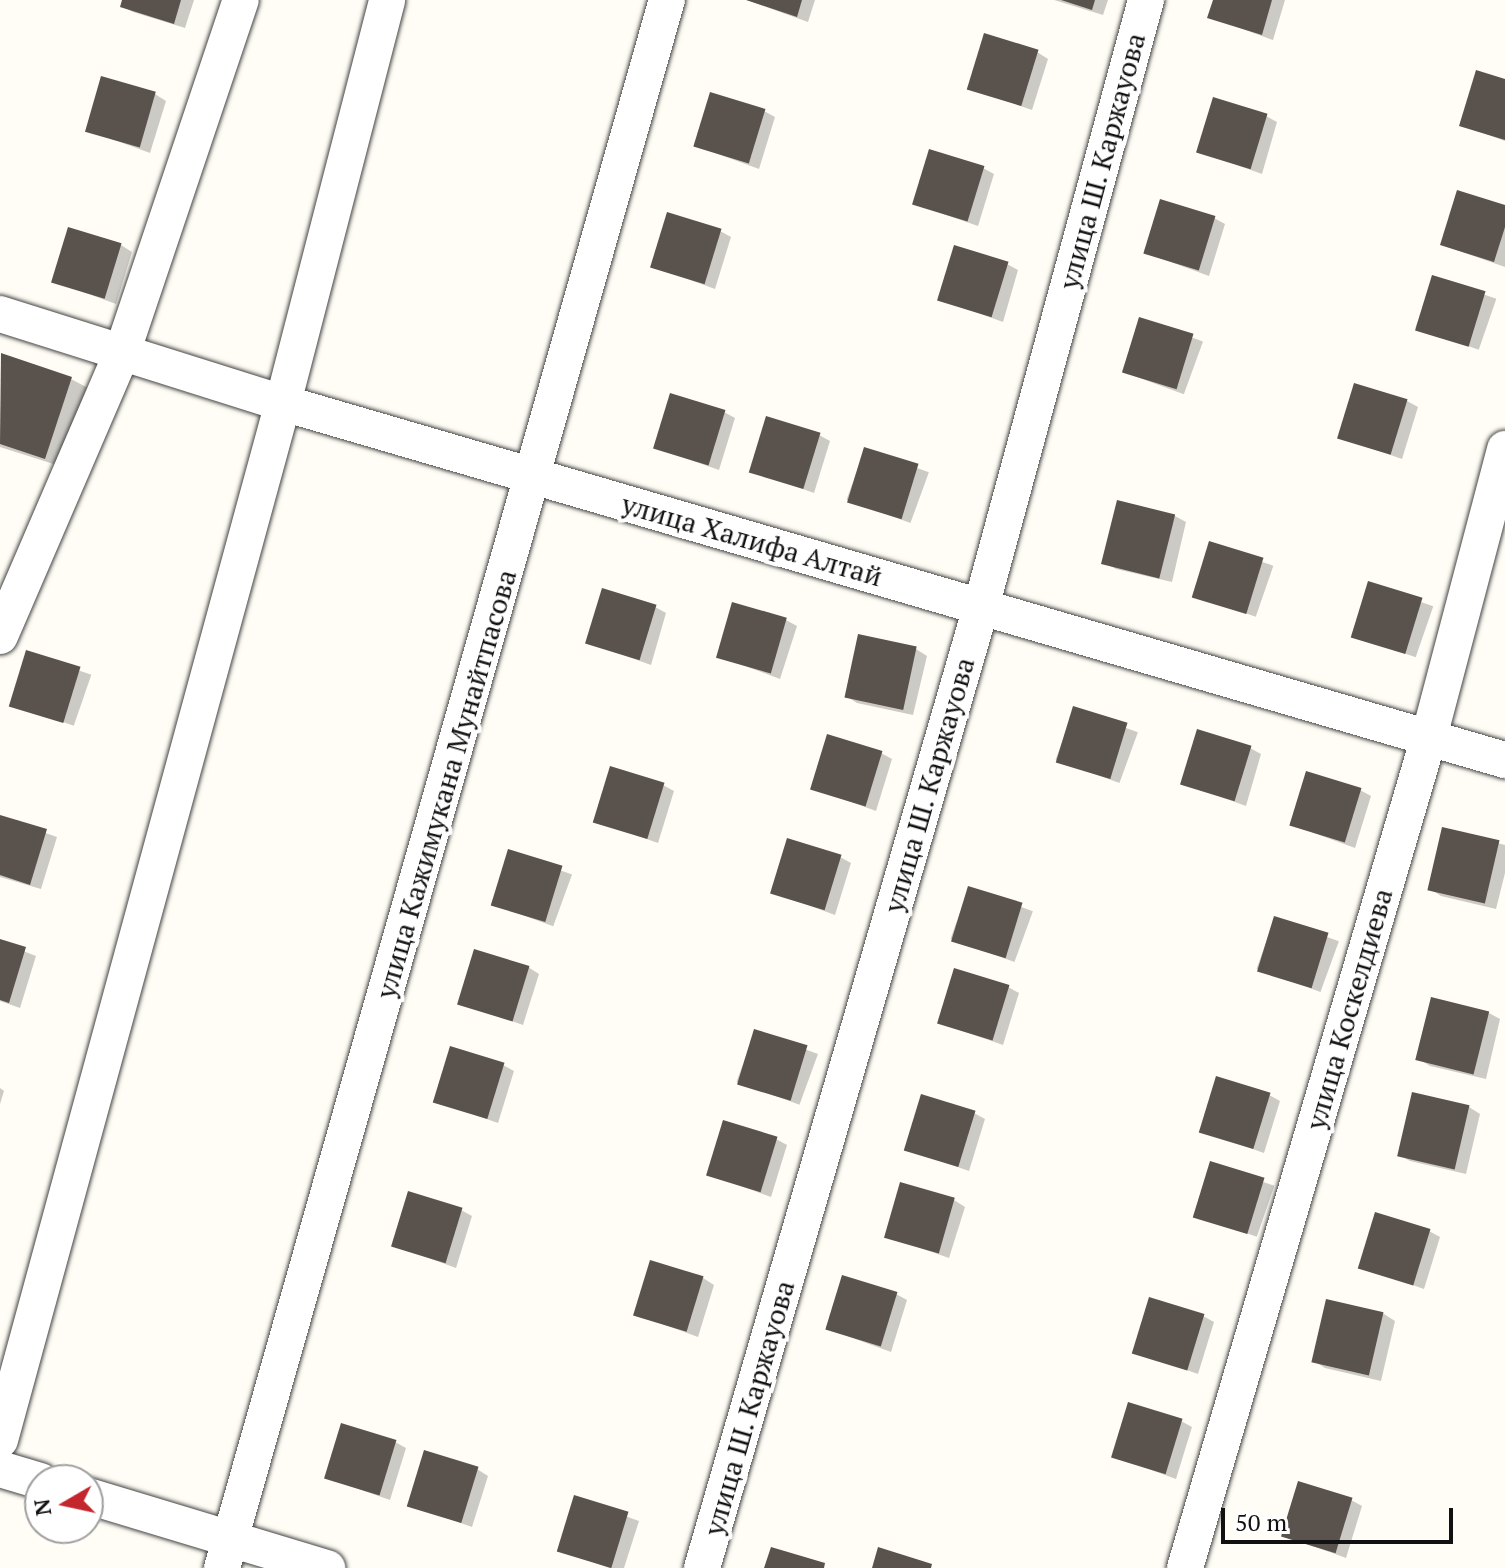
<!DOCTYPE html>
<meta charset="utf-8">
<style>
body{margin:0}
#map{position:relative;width:1505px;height:1568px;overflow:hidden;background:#fffdf5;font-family:"PT Serif",serif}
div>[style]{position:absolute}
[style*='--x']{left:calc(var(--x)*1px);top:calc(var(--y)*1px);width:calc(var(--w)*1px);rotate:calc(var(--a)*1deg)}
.shadow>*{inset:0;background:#0003;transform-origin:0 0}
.building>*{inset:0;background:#5a524d;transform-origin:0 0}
.roads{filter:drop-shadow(0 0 2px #444) drop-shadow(0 0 2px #444)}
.minor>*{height:36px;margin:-18px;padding:0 18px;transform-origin:18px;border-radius:18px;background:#fff}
span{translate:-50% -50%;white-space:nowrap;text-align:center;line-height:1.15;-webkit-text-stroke:8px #fff;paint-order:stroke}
.street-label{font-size:28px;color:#111}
.north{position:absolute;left:24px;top:1464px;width:80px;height:80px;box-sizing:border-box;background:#fff;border:2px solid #a0a0a0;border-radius:50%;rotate:261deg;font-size:22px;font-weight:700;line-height:32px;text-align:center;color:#111}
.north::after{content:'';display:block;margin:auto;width:28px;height:36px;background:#c4262e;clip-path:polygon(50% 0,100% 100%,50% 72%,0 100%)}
.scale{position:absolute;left:1221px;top:1508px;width:232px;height:36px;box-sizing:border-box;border:4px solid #111;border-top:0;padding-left:10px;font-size:24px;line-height:28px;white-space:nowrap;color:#111;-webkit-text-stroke:6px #fff;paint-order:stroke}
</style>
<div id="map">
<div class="shadow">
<i style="clip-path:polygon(124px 0,194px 0,185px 28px,133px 12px,122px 6px)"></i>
<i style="clip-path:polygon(747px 0,815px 0,808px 22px)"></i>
<i style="clip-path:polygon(1054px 0,1108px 0,1103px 15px)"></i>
<i style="clip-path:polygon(1215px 0,1285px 0,1273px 40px,1210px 17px)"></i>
<i style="clip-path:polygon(1037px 52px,1048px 59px,1032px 110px,969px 88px)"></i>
<i style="clip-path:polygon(1505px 82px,1505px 141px,1461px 125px)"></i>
<i style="clip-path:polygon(155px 94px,166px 101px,150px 153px,87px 130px)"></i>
<i style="clip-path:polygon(764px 111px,775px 117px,759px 169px,696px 146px)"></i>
<i style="clip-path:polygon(1266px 116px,1277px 122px,1262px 174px,1198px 151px)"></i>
<i style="clip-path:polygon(983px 168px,994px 174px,978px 226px,915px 204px)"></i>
<i style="clip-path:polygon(1505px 207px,1505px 267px,1442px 245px)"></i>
<i style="clip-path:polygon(1214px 218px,1225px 224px,1209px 276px,1146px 253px)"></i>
<i style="clip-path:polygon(720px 231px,731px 237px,715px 289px,652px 266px)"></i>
<i style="clip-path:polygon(121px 245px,132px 252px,116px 304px,53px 281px)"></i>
<i style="clip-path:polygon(1007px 264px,1018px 270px,1003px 322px,939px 299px)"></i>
<i style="left:1433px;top:277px;width:67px;height:54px;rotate:19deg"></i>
<i style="left:1141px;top:319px;width:66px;height:56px;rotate:20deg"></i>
<i style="clip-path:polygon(2px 356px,71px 379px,88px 388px,63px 467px,0 447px)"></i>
<i style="clip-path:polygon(1407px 401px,1418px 407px,1402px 459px,1339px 437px)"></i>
<i style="clip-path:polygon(724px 412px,735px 418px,719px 470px,656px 448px)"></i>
<i style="clip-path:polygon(819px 435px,830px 441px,814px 493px,751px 471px)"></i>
<i style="left:865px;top:449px;width:68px;height:54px;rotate:20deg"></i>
<i style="clip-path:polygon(1175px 516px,1186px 522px,1172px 582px,1116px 569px,1105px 563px)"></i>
<i style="left:1210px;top:544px;width:67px;height:54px;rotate:19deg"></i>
<i style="left:1369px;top:584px;width:68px;height:54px;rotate:19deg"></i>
<i style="clip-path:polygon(655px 607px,666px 613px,651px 665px,587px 642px)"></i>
<i style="clip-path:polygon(786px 620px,797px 626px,780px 679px,718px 656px)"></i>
<i style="clip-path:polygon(916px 649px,927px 656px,913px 715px,857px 703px,846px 696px)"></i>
<i style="left:28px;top:653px;width:67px;height:54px;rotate:19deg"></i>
<i style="left:1074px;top:709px;width:68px;height:54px;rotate:20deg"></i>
<i style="clip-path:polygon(1250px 748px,1261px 754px,1246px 806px,1182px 783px)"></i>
<i style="clip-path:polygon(881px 753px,892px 759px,876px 811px,813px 788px)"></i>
<i style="clip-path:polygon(663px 785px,674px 791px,658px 843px,595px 821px)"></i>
<i style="clip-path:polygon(1360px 790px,1371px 796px,1355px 848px,1292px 825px)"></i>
<i style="clip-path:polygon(0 817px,57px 837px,41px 889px,0 877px)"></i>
<i style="clip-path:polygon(1444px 829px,1505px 845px,1505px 873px,1496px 909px,1441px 896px,1430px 889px)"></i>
<i style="left:510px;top:852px;width:66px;height:55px;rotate:20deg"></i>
<i style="clip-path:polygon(840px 857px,851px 863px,835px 915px,772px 892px)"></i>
<i style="left:969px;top:888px;width:68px;height:54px;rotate:20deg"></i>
<i style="left:1275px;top:918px;width:68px;height:54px;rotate:20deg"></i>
<i style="clip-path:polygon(0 942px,36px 956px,20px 1008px,0 1001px)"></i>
<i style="clip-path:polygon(528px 967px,539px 974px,523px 1025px,459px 1003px)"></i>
<i style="clip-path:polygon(1008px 987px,1019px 993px,1003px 1045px,940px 1023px)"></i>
<i style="clip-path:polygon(1489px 1013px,1500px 1019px,1486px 1079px,1430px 1066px,1419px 1059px)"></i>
<i style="left:755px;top:1031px;width:67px;height:54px;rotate:20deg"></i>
<i style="clip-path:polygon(503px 1065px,514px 1071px,498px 1123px,435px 1101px)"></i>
<i style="clip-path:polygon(0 1088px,4px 1091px,0 1104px)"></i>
<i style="clip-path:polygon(1269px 1095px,1280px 1101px,1264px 1153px,1201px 1131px)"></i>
<i style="clip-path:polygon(1469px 1107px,1480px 1114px,1466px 1174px,1410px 1161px,1399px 1155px)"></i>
<i style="clip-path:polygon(974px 1113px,985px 1119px,969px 1171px,906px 1149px)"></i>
<i style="clip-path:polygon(776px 1139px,787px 1145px,771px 1197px,708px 1174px)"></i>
<i style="left:1211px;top:1164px;width:67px;height:54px;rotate:19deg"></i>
<i style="clip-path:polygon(954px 1200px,965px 1207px,949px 1258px,886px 1236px)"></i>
<i style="clip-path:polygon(461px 1210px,472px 1216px,456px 1268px,393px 1245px)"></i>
<i style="clip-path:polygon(1429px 1231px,1440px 1237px,1424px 1289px,1361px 1267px)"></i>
<i style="clip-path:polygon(703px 1278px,714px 1285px,698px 1337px,635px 1314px)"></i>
<i style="clip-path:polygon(896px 1294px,907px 1300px,891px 1352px,828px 1329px)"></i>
<i style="clip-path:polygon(1328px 1301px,1384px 1314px,1395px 1321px,1381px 1381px,1325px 1368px,1314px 1361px)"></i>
<i style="clip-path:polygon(1203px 1316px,1214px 1322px,1198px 1374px,1135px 1352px)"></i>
<i style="clip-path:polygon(1181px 1421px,1192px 1427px,1176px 1479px,1113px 1456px)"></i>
<i style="clip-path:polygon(395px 1442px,406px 1448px,390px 1500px,327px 1478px)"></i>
<i style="clip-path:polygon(477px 1469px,488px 1476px,472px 1527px,409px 1505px)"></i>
<i style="clip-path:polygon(575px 1498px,639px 1521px,624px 1568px,609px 1568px,560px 1550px)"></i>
<i style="clip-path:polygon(1351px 1500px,1362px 1506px,1346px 1558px,1283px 1535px)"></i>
</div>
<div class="building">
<i style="clip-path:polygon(122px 0,181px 0,174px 24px,120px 7px)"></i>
<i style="clip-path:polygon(746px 0,802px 0,797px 17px)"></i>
<i style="clip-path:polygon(1061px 0,1095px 0,1092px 10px)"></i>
<i style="clip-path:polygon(1213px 0,1272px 0,1262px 35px,1207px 18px)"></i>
<i style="left:984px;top:33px;width:57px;height:59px;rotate:17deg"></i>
<i style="clip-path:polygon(1476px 70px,1505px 79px,1505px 140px,1459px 126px)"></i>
<i style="left:101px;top:76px;width:57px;height:58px;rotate:16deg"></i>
<i style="left:710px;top:92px;width:58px;height:57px;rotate:17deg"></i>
<i style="left:1213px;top:97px;width:57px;height:58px;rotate:17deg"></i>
<i style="left:929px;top:149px;width:58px;height:58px;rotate:17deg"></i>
<i style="clip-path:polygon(1457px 190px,1505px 205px,1505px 227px,1494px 262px,1440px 245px)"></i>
<i style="left:1160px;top:199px;width:58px;height:57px;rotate:17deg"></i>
<i style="left:667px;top:212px;width:57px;height:58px;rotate:17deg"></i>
<i style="left:68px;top:227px;width:56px;height:58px;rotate:17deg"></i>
<i style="left:954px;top:245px;width:57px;height:58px;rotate:17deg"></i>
<i style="left:1432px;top:275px;width:56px;height:58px;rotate:17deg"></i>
<i style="left:1139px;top:317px;width:57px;height:58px;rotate:17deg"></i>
<i style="clip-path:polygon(1px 353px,72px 377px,45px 459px,0 444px)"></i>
<i style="left:1354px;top:383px;width:56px;height:58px;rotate:17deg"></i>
<i style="left:670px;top:393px;width:58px;height:58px;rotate:17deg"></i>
<i style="left:766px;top:416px;width:57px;height:59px;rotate:17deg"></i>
<i style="left:864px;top:447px;width:57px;height:58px;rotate:17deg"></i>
<i style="left:1117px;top:500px;width:60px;height:66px;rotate:14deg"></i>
<i style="left:1209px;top:541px;width:57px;height:59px;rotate:17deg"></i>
<i style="left:1368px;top:581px;width:57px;height:59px;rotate:17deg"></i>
<i style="left:602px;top:588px;width:57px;height:58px;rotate:17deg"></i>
<i style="left:732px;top:602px;width:57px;height:58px;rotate:16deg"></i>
<i style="left:858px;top:634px;width:60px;height:65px;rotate:12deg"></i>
<i style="left:26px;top:650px;width:57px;height:59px;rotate:17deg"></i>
<i style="left:1073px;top:706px;width:57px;height:59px;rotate:17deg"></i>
<i style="left:1197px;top:729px;width:57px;height:58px;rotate:17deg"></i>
<i style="left:827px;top:734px;width:58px;height:58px;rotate:17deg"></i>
<i style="left:610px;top:766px;width:57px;height:59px;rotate:17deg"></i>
<i style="left:1306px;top:771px;width:58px;height:57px;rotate:17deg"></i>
<i style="clip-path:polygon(0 815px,47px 829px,30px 885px,0 875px)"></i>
<i style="left:1442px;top:827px;width:59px;height:65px;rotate:13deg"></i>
<i style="left:787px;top:838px;width:57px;height:58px;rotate:17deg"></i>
<i style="left:508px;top:849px;width:57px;height:59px;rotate:17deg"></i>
<i style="left:968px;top:886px;width:57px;height:58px;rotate:17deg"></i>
<i style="left:1274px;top:916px;width:57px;height:58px;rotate:17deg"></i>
<i style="clip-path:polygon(0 939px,26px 947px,9px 1003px,0 1000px)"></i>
<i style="left:474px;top:949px;width:58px;height:58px;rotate:17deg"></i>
<i style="left:954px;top:968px;width:58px;height:58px;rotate:17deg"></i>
<i style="left:1431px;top:997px;width:60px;height:65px;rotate:14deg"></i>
<i style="left:754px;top:1029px;width:56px;height:58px;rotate:17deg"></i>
<i style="left:450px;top:1046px;width:57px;height:59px;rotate:17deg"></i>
<i style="left:1216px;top:1076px;width:57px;height:59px;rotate:17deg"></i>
<i style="left:1412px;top:1092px;width:59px;height:66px;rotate:13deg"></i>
<i style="left:921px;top:1094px;width:57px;height:59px;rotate:17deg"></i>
<i style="left:723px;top:1120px;width:57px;height:58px;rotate:17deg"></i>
<i style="left:1210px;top:1161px;width:57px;height:59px;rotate:17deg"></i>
<i style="left:900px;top:1182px;width:57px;height:58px;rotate:16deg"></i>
<i style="left:408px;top:1191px;width:57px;height:58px;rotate:17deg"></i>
<i style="left:1375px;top:1212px;width:58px;height:59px;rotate:17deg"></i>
<i style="left:650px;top:1260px;width:56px;height:58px;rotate:17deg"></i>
<i style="left:842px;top:1275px;width:58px;height:57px;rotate:17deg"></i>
<i style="left:1149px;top:1297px;width:58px;height:59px;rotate:17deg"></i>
<i style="left:1326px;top:1299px;width:59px;height:65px;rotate:13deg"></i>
<i style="left:1128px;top:1402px;width:57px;height:58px;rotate:17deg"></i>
<i style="left:341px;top:1423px;width:58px;height:58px;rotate:17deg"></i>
<i style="left:424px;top:1450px;width:57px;height:59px;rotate:17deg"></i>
<i style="left:1298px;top:1481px;width:57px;height:58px;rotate:17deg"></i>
<i style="left:574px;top:1495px;width:57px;height:59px;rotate:17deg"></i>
<i style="clip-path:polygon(771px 1547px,825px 1563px,824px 1568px,764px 1568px)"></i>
<i style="clip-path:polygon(878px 1547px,932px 1564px,931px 1568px,872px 1568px)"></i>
</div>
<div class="roads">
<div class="minor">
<i style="--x:0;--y:314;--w:297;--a:17.5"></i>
<i style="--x:283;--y:403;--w:1273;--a:16.29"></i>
<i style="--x:0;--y:636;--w:311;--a:-66.7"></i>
<i style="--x:123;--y:350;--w:369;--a:-71.4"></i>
<i style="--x:0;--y:1440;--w:1075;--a:-74.74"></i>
<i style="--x:283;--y:403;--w:416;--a:-75.5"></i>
<i style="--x:0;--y:1469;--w:42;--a:16.7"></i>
<i style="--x:88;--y:1496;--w:250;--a:16.8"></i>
<i style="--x:222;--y:1568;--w:1630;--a:-74.16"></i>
<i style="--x:702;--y:1568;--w:1001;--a:-73.81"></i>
<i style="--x:981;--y:607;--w:629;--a:-74.79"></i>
<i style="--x:1185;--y:1568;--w:866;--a:-73.64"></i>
<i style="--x:1429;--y:737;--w:298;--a:-75.2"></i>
</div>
</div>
<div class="street-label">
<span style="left:1102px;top:161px;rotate:-75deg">улица Ш. Каржауова</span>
<span style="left:752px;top:540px;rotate:16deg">улица Халифа Алтай</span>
<span style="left:446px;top:784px;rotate:-74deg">улица Кажимукана Мунайтпасова</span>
<span style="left:929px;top:785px;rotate:-74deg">улица Ш. Каржауова</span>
<span style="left:1349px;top:1009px;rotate:-74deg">улица Коскелдиева</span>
<span style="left:749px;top:1408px;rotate:-74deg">улица Ш. Каржауова</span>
</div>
<div class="north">N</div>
<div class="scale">50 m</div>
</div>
